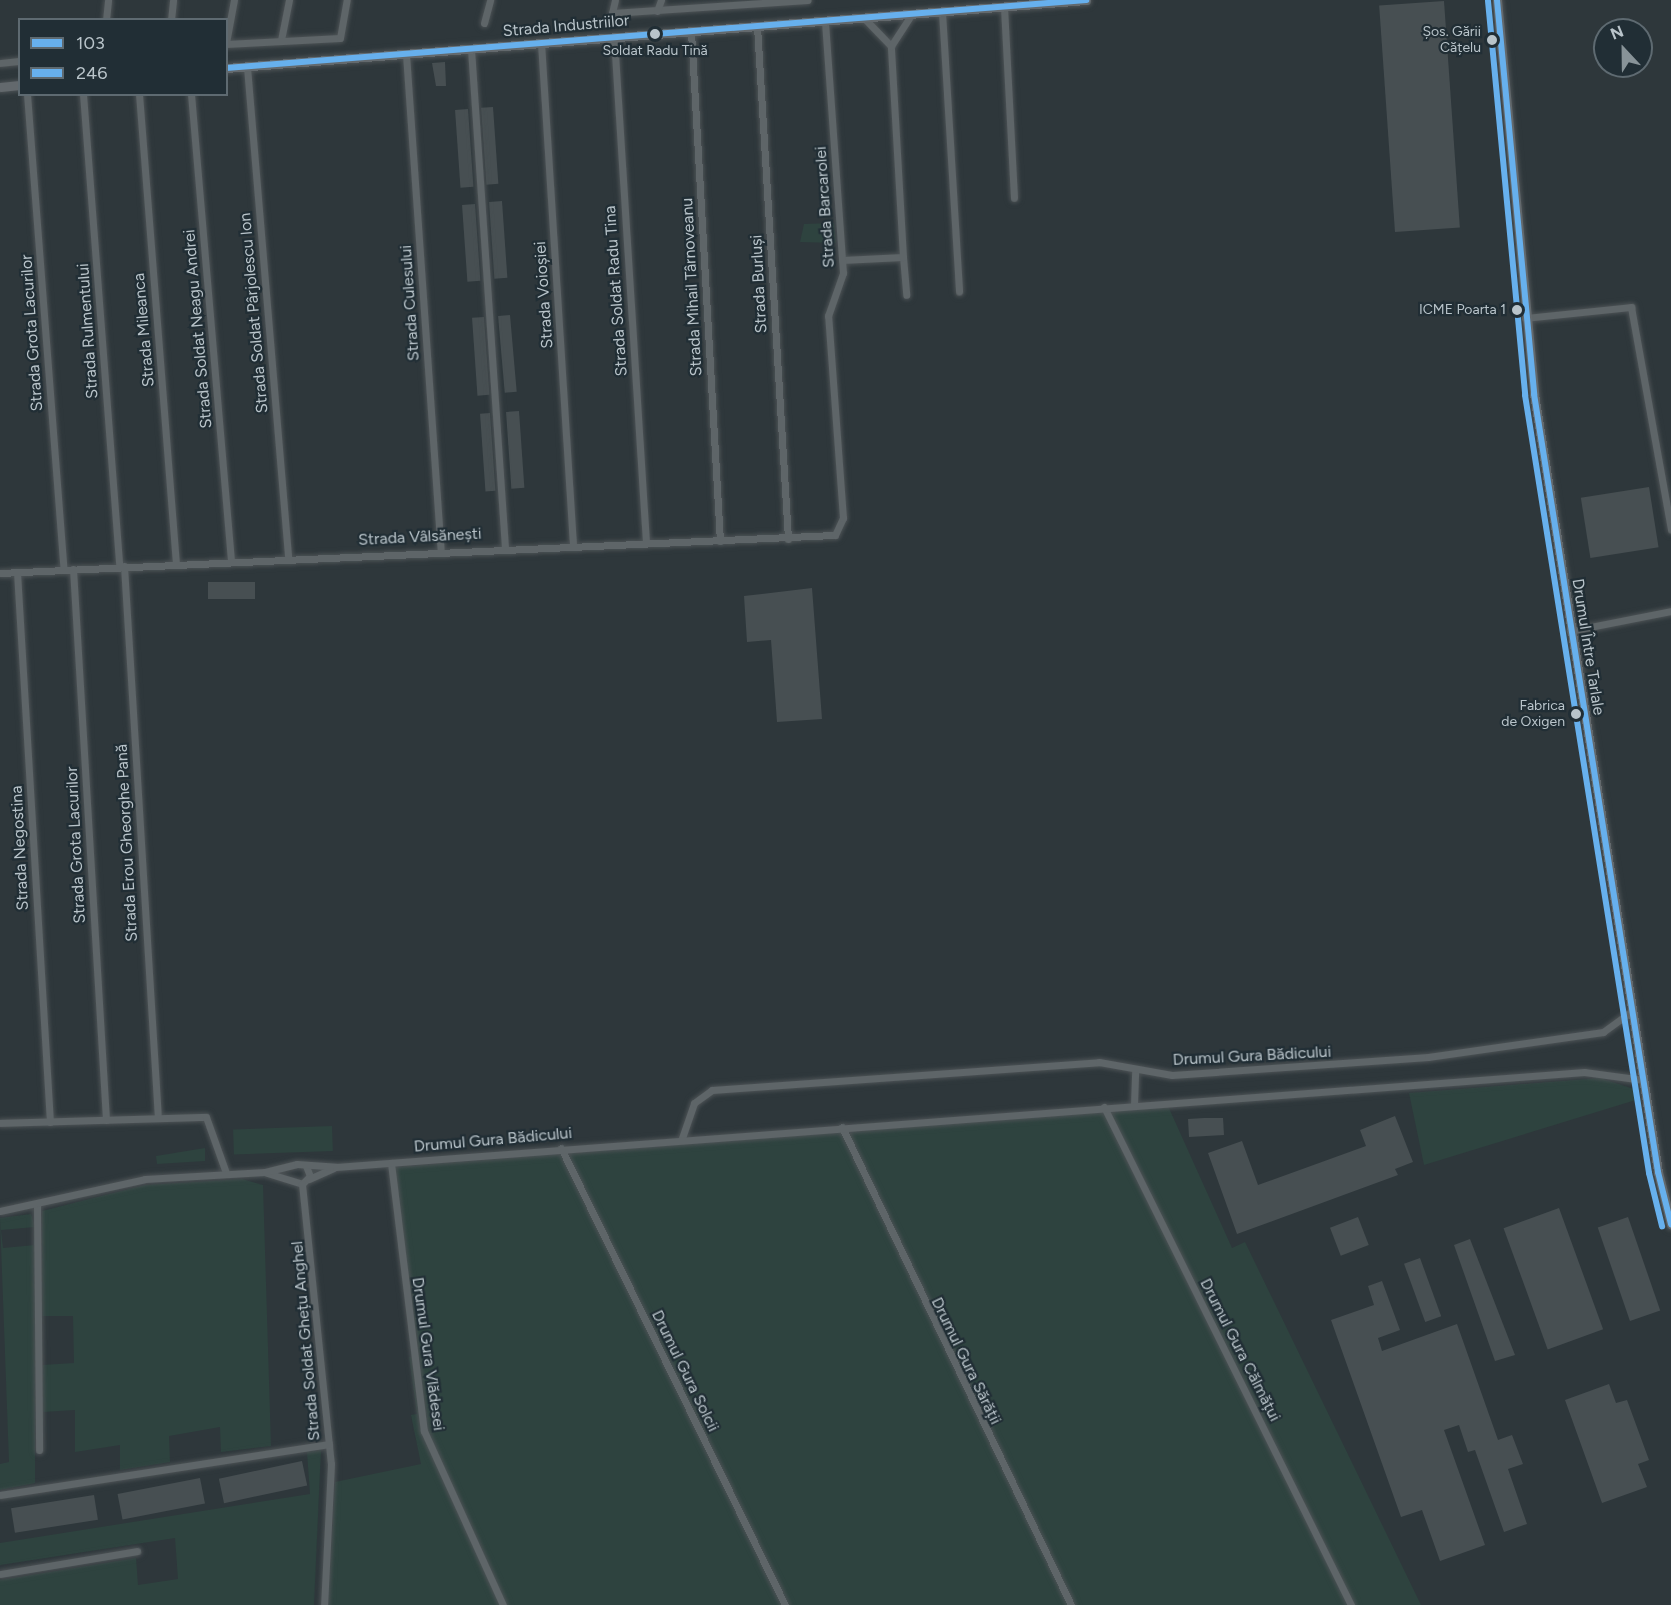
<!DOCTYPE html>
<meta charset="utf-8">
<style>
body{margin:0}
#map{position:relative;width:1671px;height:1605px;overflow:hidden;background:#2e373b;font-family:Figtree,sans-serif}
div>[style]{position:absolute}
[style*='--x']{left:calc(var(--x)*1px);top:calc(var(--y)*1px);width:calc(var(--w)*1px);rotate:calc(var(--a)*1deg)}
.green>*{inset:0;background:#2e433f;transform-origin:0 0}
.building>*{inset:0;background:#474f52;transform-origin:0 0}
.roads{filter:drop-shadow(0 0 2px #4c5255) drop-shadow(0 0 2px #4c5255)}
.minor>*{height:7px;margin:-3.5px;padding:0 3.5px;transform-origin:3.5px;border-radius:3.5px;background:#5e6568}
.secondary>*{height:9px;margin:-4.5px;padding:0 4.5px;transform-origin:4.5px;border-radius:4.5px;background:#63696d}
.bus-1>*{height:6px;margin:-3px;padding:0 3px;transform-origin:3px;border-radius:3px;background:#67b0ed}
.bus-2>*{height:6px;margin:-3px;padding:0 3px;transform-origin:3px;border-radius:3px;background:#67b0ed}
.dots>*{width:16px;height:16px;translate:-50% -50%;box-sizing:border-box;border:3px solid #212e35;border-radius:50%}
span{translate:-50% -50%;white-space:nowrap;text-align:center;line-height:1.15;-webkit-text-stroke:4.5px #212e35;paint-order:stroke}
.bus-label{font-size:14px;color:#b9c4ca}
.right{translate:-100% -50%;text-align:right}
.street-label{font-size:16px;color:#b9c4ca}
.legend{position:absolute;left:18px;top:18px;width:210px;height:78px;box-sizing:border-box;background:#212e35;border:2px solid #5e6a71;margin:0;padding:8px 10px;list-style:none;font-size:18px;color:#b9c4ca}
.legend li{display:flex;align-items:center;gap:12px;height:30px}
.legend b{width:30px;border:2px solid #5e6a71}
.north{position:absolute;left:1593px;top:18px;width:60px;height:60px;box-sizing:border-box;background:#212e35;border:2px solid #5e6a71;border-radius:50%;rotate:338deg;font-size:16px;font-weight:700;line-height:24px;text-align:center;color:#b9c4ca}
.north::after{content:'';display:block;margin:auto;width:21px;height:27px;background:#889398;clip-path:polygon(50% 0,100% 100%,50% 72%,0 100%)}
</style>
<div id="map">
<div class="green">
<i style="clip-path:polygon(834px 223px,836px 243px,800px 242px,804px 224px)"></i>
<i style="clip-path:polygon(1600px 1078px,1637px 1090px,1639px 1099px,1424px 1165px,1409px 1093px)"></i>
<i style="clip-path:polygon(1168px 1106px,1232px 1248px,1245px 1242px,1421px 1605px,328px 1605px,335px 1482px,421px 1464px,411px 1415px,417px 1414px,409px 1357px,415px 1356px,395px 1167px)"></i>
<i style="left:332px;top:1126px;width:25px;height:99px;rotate:88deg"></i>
<i style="clip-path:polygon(205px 1148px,205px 1161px,157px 1164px,156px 1156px)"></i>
<i style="clip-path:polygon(242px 1179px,263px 1185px,271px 1446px,221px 1452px,220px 1427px,169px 1436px,170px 1462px,120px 1470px,120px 1445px,75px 1452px,75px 1410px,43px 1412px,42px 1365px,74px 1363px,73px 1316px,42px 1316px,42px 1211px,145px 1185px)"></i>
<i style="clip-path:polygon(31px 1214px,35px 1227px,1px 1230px,3px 1248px,35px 1245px,35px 1483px,0 1490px,0 1464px,9px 1462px,0 1218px)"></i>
<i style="clip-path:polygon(321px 1450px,314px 1605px,0 1605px,0 1580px,136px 1558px,138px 1585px,178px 1579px,175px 1538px,0 1565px,0 1543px,310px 1494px,307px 1452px)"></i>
</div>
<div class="building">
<i style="left:1444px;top:1px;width:227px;height:65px;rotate:86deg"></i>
<i style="clip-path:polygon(445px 62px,446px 86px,436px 86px,432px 63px)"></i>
<i style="left:493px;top:107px;width:77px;height:12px;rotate:86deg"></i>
<i style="left:468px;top:109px;width:78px;height:13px;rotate:86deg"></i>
<i style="left:502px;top:201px;width:77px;height:13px;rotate:86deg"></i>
<i style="left:475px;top:204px;width:77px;height:13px;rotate:86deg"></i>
<i style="left:510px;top:315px;width:77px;height:12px;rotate:85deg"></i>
<i style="left:484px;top:317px;width:78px;height:12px;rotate:86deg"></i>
<i style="left:519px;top:411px;width:77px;height:13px;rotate:86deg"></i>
<i style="left:490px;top:413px;width:78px;height:10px;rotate:86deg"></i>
<i style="left:1649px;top:487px;width:61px;height:69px;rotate:81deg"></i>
<i style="left:255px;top:582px;width:17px;height:47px;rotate:90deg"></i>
<i style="clip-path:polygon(812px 588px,822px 719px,777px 722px,771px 640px,747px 642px,744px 596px)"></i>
<i style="clip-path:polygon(1395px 1116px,1413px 1162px,1395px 1169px,1398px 1175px,1237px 1234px,1208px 1153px,1242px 1141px,1258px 1185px,1366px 1146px,1360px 1130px)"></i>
<i style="clip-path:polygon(1204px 1118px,1223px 1118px,1224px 1135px,1189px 1137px,1188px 1119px)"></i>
<i style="left:1559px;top:1208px;width:129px;height:59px;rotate:70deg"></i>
<i style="left:1358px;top:1217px;width:30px;height:30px;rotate:69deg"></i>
<i style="left:1628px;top:1217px;width:99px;height:32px;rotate:71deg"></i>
<i style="clip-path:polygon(1470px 1239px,1515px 1355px,1495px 1361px,1454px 1245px)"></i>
<i style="left:1420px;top:1258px;width:62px;height:17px;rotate:70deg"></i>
<i style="clip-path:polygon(1382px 1281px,1400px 1330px,1378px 1338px,1382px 1351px,1457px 1324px,1498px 1440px,1512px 1435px,1523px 1464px,1508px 1469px,1527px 1524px,1504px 1532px,1475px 1450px,1468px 1452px,1459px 1425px,1444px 1430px,1485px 1545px,1440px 1561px,1422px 1510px,1401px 1517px,1331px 1320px,1374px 1305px,1368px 1286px)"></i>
<i style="clip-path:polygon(1609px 1384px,1616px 1403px,1627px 1400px,1649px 1460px,1638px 1464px,1647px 1487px,1602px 1503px,1565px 1400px)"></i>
<i style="left:302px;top:1461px;width:25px;height:85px;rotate:78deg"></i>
<i style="left:200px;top:1478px;width:26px;height:84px;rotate:79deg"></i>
<i style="left:94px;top:1495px;width:25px;height:84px;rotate:81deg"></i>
</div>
<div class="roads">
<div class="minor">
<i style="--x:615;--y:0;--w:13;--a:103"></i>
<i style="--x:612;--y:13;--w:196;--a:-3.8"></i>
<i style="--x:1004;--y:7;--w:191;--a:87"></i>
<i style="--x:657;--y:11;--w:12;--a:-70"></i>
<i style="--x:942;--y:12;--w:280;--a:86.5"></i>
<i style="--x:864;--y:18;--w:39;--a:46"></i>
<i style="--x:106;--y:20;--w:20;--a:-84"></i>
<i style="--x:171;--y:20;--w:20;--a:-84"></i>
<i style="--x:484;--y:23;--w:24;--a:-75"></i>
<i style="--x:757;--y:26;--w:514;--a:86.54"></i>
<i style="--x:691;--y:31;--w:511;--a:86.75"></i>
<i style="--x:614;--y:38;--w:505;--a:86.37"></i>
<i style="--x:281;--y:40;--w:41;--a:-78.7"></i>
<i style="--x:226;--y:43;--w:44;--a:-79.5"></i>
<i style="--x:541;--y:43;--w:502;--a:86.35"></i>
<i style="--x:226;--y:44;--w:114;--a:-3"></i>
<i style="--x:340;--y:38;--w:39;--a:-80"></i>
<i style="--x:471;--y:49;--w:499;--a:86.1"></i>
<i style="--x:406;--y:54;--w:496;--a:86"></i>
<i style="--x:0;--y:63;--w:20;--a:-6"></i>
<i style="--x:247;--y:67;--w:492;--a:85.2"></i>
<i style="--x:27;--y:94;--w:477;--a:85.6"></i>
<i style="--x:83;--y:94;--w:473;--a:85.6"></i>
<i style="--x:139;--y:94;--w:470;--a:85.5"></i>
<i style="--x:191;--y:94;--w:468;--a:85.1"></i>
<i style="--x:903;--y:257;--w:38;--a:85"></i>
<i style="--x:842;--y:260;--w:61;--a:-2.8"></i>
<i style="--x:903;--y:257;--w:211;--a:-93.3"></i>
<i style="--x:891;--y:46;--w:38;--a:-57"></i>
<i style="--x:1525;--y:318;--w:107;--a:-5.9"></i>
<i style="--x:1631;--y:307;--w:226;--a:79.8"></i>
<i style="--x:124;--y:566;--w:553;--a:86.48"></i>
<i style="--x:73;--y:569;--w:552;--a:86.57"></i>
<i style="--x:17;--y:572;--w:551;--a:86.57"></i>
<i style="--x:0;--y:573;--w:836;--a:-2.61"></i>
<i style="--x:835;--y:535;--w:19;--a:-65"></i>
<i style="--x:843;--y:518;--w:203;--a:-94.2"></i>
<i style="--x:828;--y:316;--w:46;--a:-70.8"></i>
<i style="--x:843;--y:273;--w:253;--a:-94.1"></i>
<i style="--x:1570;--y:631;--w:103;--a:-11.2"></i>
<i style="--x:1134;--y:1105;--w:36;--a:-88"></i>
<i style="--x:1104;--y:1107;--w:556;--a:63.62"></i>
<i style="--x:0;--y:1123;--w:206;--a:-1.7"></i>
<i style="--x:206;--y:1117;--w:59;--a:70.3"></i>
<i style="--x:842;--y:1127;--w:530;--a:64.4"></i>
<i style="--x:682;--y:1138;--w:37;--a:-71"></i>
<i style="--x:694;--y:1103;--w:22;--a:-36"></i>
<i style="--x:712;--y:1090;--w:388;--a:-4.1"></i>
<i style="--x:1099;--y:1062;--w:74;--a:10.1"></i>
<i style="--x:1172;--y:1075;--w:257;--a:-4"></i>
<i style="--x:1428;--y:1057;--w:177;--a:-8.1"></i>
<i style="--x:1603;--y:1032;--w:36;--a:-36"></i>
<i style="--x:561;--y:1148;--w:509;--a:63.89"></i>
<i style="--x:391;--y:1163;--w:270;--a:83"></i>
<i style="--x:424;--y:1431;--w:191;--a:65.6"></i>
<i style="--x:267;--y:1173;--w:37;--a:17"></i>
<i style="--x:302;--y:1184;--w:11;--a:-45"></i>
<i style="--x:310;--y:1176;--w:11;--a:-112"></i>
<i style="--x:309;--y:1179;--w:27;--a:-24"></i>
<i style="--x:302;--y:1184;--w:281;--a:84.1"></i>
<i style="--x:331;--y:1464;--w:141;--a:92.8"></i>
<i style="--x:37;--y:1205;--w:245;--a:89.5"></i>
<i style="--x:0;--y:1211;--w:148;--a:-12.4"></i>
<i style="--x:145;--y:1179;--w:120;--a:-3.3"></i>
<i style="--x:265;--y:1172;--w:33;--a:-14"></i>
<i style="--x:297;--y:1164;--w:39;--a:4"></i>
<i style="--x:336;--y:1167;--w:1252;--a:-4.35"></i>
<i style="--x:1584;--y:1072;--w:60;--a:7.7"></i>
<i style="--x:0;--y:1495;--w:333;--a:-8.8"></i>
<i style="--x:0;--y:1574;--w:139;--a:-9.5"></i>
</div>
<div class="secondary">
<i style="--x:1497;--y:0;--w:396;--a:84.6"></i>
<i style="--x:1534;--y:394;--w:788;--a:80.94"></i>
<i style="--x:1658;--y:1172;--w:54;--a:76"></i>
<i style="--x:226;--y:68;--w:863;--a:-4.52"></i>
<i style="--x:0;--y:87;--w:20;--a:-6"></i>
</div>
</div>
<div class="bus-1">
<i style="--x:1497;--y:0;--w:396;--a:84.6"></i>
<i style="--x:1534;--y:394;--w:788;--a:80.94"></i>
<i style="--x:1658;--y:1172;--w:54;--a:76"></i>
<i style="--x:226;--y:68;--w:863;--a:-4.52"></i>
</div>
<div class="bus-2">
<i style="--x:1488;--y:1;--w:396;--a:84.6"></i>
<i style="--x:1525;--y:395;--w:788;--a:80.94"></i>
<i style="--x:1649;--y:1173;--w:55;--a:76.2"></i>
</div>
<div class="dots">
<i style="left:655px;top:34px;background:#b9c4ca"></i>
<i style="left:1492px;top:40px;background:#b9c4ca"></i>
<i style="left:1517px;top:310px;background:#b9c4ca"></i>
<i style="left:1576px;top:714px;background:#b9c4ca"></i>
</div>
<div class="bus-label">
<span class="right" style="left:1481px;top:40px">Șos. Gării<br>Cățelu</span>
<span style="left:655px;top:51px">Soldat Radu Tină</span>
<span class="right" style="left:1506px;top:310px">ICME Poarta 1</span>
<span class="right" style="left:1565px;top:714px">Fabrica<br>de Oxigen</span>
</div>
<div class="street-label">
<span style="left:566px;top:26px;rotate:-5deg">Strada Industriilor</span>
<span style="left:825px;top:207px;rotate:-94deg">Strada Barcarolei</span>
<span style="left:759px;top:284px;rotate:-93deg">Strada Burluși</span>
<span style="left:692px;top:287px;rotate:-93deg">Strada Mihail Târnoveanu</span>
<span style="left:616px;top:291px;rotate:-94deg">Strada Soldat Radu Tina</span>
<span style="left:544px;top:295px;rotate:-94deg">Strada Voioșiei</span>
<span style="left:410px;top:303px;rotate:-94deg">Strada Culesului</span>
<span style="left:254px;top:313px;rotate:-95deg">Strada Soldat Pârjolescu Ion</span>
<span style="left:198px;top:329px;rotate:-95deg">Strada Soldat Neagu Andrei</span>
<span style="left:144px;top:330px;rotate:-95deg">Strada Mileanca</span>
<span style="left:88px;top:331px;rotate:-94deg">Strada Rulmentului</span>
<span style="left:32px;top:333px;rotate:-94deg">Strada Grota Lacurilor</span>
<span style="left:420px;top:537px;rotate:-3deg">Strada Vâlsănești</span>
<span style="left:1588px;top:647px;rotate:81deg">Drumul Între Tarlale</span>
<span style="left:127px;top:843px;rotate:-93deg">Strada Erou Gheorghe Pană</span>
<span style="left:76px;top:845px;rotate:-93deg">Strada Grota Lacurilor</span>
<span style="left:20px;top:848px;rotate:-93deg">Strada Negostina</span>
<span style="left:1252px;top:1056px;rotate:-3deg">Drumul Gura Bădicului</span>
<span style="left:493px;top:1140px;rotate:-5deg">Drumul Gura Bădicului</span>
<span style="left:306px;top:1341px;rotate:-95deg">Strada Soldat Ghețu Anghel</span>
<span style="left:1240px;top:1350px;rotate:63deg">Drumul Gura Călmățui</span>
<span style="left:428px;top:1354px;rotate:82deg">Drumul Gura Vlădesei</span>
<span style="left:966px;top:1361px;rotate:64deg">Drumul Gura Sărății</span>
<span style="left:685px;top:1371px;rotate:64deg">Drumul Gura Solcii</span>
</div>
<ul class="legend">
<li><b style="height:8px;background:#67b0ed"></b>103</li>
<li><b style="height:8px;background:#67b0ed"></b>246</li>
</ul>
<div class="north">N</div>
</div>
